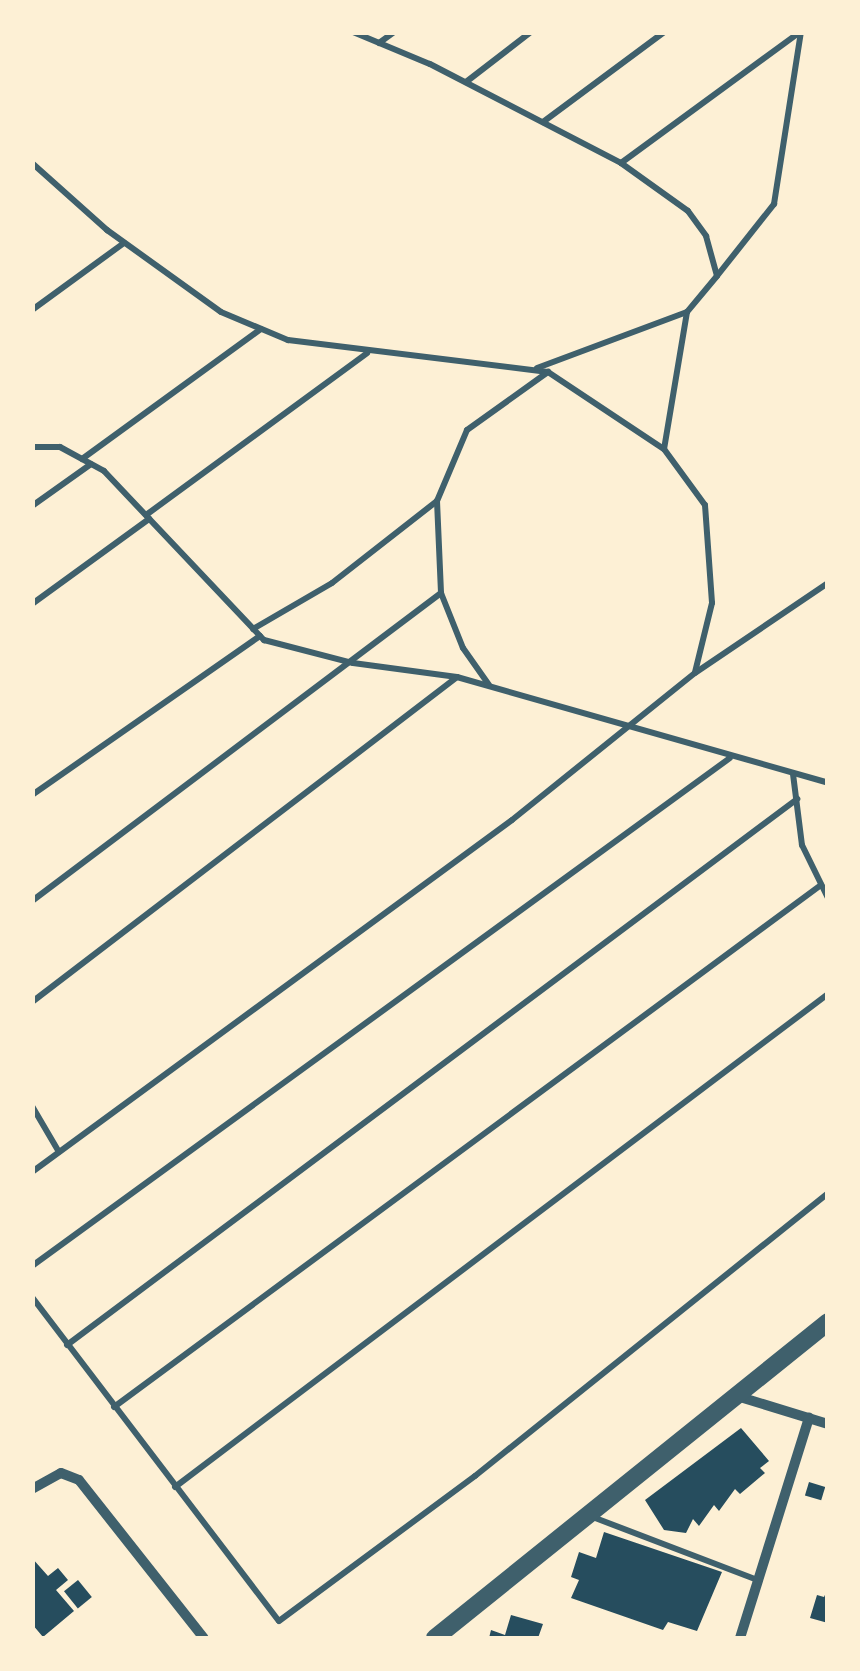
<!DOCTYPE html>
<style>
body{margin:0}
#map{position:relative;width:860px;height:1671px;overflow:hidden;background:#fdf0d5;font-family:"Golos Text",sans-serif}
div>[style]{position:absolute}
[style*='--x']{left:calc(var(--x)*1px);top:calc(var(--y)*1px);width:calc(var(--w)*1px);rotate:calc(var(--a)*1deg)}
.building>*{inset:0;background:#264d5e;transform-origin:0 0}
.service>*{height:6px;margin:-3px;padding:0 3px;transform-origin:3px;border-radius:3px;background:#3f606c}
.minor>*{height:10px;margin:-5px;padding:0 5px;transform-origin:5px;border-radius:5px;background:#3f606c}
.tertiary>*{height:18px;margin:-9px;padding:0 9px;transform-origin:9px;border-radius:9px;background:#3f606c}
span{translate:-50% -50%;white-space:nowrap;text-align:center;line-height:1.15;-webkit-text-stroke:8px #fdf0d5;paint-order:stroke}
.frame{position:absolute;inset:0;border:35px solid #fdf0d5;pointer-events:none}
</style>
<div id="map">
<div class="building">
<i style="clip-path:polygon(741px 1428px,769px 1461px,760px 1468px,765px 1473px,740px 1494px,735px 1489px,719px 1511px,714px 1505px,699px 1526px,693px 1519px,686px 1533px,664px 1530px,645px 1500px)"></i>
<i style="left:809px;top:1482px;width:17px;height:14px;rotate:17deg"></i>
<i style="clip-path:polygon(604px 1532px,722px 1572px,697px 1631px,668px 1622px,663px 1630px,571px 1598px,579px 1580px,571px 1577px,579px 1552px,596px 1558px)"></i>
<i style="clip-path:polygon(32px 1558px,48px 1576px,58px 1568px,68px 1580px,56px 1590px,74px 1611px,43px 1637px,32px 1624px)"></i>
<i style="left:78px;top:1580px;width:22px;height:18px;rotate:51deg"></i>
<i style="clip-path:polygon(828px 1588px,828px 1623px,810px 1618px,817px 1595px,824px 1597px)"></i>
<i style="clip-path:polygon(511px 1615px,543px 1624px,538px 1638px,489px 1638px,491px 1630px,505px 1635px)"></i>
</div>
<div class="service">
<i style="--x:353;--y:32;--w:83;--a:22.6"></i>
<i style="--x:430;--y:64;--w:215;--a:27.4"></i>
<i style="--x:621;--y:163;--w:82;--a:35.6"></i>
<i style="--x:688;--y:211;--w:31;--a:54"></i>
<i style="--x:706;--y:236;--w:41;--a:74.6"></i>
<i style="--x:717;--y:276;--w:47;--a:129.8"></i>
<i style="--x:379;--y:43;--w:19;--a:-36"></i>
<i style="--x:466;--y:82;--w:82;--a:-37.6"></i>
<i style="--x:543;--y:122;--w:151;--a:-36.6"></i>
<i style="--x:32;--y:163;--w:101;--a:41.8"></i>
<i style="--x:107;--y:230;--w:140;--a:35.7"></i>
<i style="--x:221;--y:312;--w:73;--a:22.7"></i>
<i style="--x:288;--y:340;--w:262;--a:7"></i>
<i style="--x:548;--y:372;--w:139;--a:33.6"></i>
<i style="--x:664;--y:449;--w:69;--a:53.8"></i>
<i style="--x:705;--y:505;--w:98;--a:85.9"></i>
<i style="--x:712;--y:603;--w:71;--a:103.8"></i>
<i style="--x:621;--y:163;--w:222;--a:-36.2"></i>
<i style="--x:717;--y:276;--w:92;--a:-51.6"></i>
<i style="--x:774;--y:204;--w:174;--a:-81.1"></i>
<i style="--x:32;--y:310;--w:114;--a:-36.1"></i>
<i style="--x:537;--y:368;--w:160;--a:-20.5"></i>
<i style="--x:687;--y:312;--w:139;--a:99.5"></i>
<i style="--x:32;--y:447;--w:28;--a:0"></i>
<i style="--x:60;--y:447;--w:50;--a:28.6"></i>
<i style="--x:104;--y:471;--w:233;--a:46.6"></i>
<i style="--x:264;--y:640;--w:92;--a:14.5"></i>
<i style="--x:353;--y:663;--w:105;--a:7.7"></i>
<i style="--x:457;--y:677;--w:386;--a:15.9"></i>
<i style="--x:82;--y:459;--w:221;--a:-36"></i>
<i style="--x:437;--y:501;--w:92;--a:87.5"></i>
<i style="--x:441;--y:593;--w:59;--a:68.2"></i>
<i style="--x:463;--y:648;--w:45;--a:54.9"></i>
<i style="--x:32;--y:506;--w:72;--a:-35.4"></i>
<i style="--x:146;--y:515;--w:274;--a:-36.2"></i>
<i style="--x:32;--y:604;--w:145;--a:-36"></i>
<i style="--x:253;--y:629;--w:91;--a:-30.2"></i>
<i style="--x:332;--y:583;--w:133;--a:-38"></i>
<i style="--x:437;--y:501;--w:77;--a:-67.1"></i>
<i style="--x:467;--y:430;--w:100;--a:-35.6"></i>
<i style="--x:793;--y:774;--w:72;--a:82.8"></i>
<i style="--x:802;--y:845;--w:59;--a:63.9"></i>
<i style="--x:32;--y:795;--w:278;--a:-34.9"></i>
<i style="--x:32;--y:901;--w:512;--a:-36.98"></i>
<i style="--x:32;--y:1002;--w:534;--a:-37.39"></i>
<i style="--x:32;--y:1106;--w:53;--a:59.6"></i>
<i style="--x:32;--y:1172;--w:595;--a:-36.25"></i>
<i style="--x:512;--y:820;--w:235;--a:-38.8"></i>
<i style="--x:695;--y:673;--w:161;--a:-34.1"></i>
<i style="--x:32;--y:1266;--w:863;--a:-36.05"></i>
<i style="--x:32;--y:1297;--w:407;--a:52.7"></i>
<i style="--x:279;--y:1621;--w:244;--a:-36.5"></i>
<i style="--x:475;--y:1476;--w:452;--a:-38.7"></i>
<i style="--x:67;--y:1345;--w:912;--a:-36.79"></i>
<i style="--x:114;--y:1407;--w:879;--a:-36.44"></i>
<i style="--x:175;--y:1487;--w:818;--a:-37.05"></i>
<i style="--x:590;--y:1516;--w:180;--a:20.9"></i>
</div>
<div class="minor">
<i style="--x:740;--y:1397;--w:92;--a:17.1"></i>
<i style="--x:32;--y:1489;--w:33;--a:-29"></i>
<i style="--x:61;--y:1473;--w:19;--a:21"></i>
<i style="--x:79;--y:1480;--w:201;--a:51.7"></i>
<i style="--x:740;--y:1638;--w:231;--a:-72.6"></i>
</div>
<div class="tertiary">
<i style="--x:435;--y:1638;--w:504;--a:-38.8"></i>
</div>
<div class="frame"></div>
</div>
